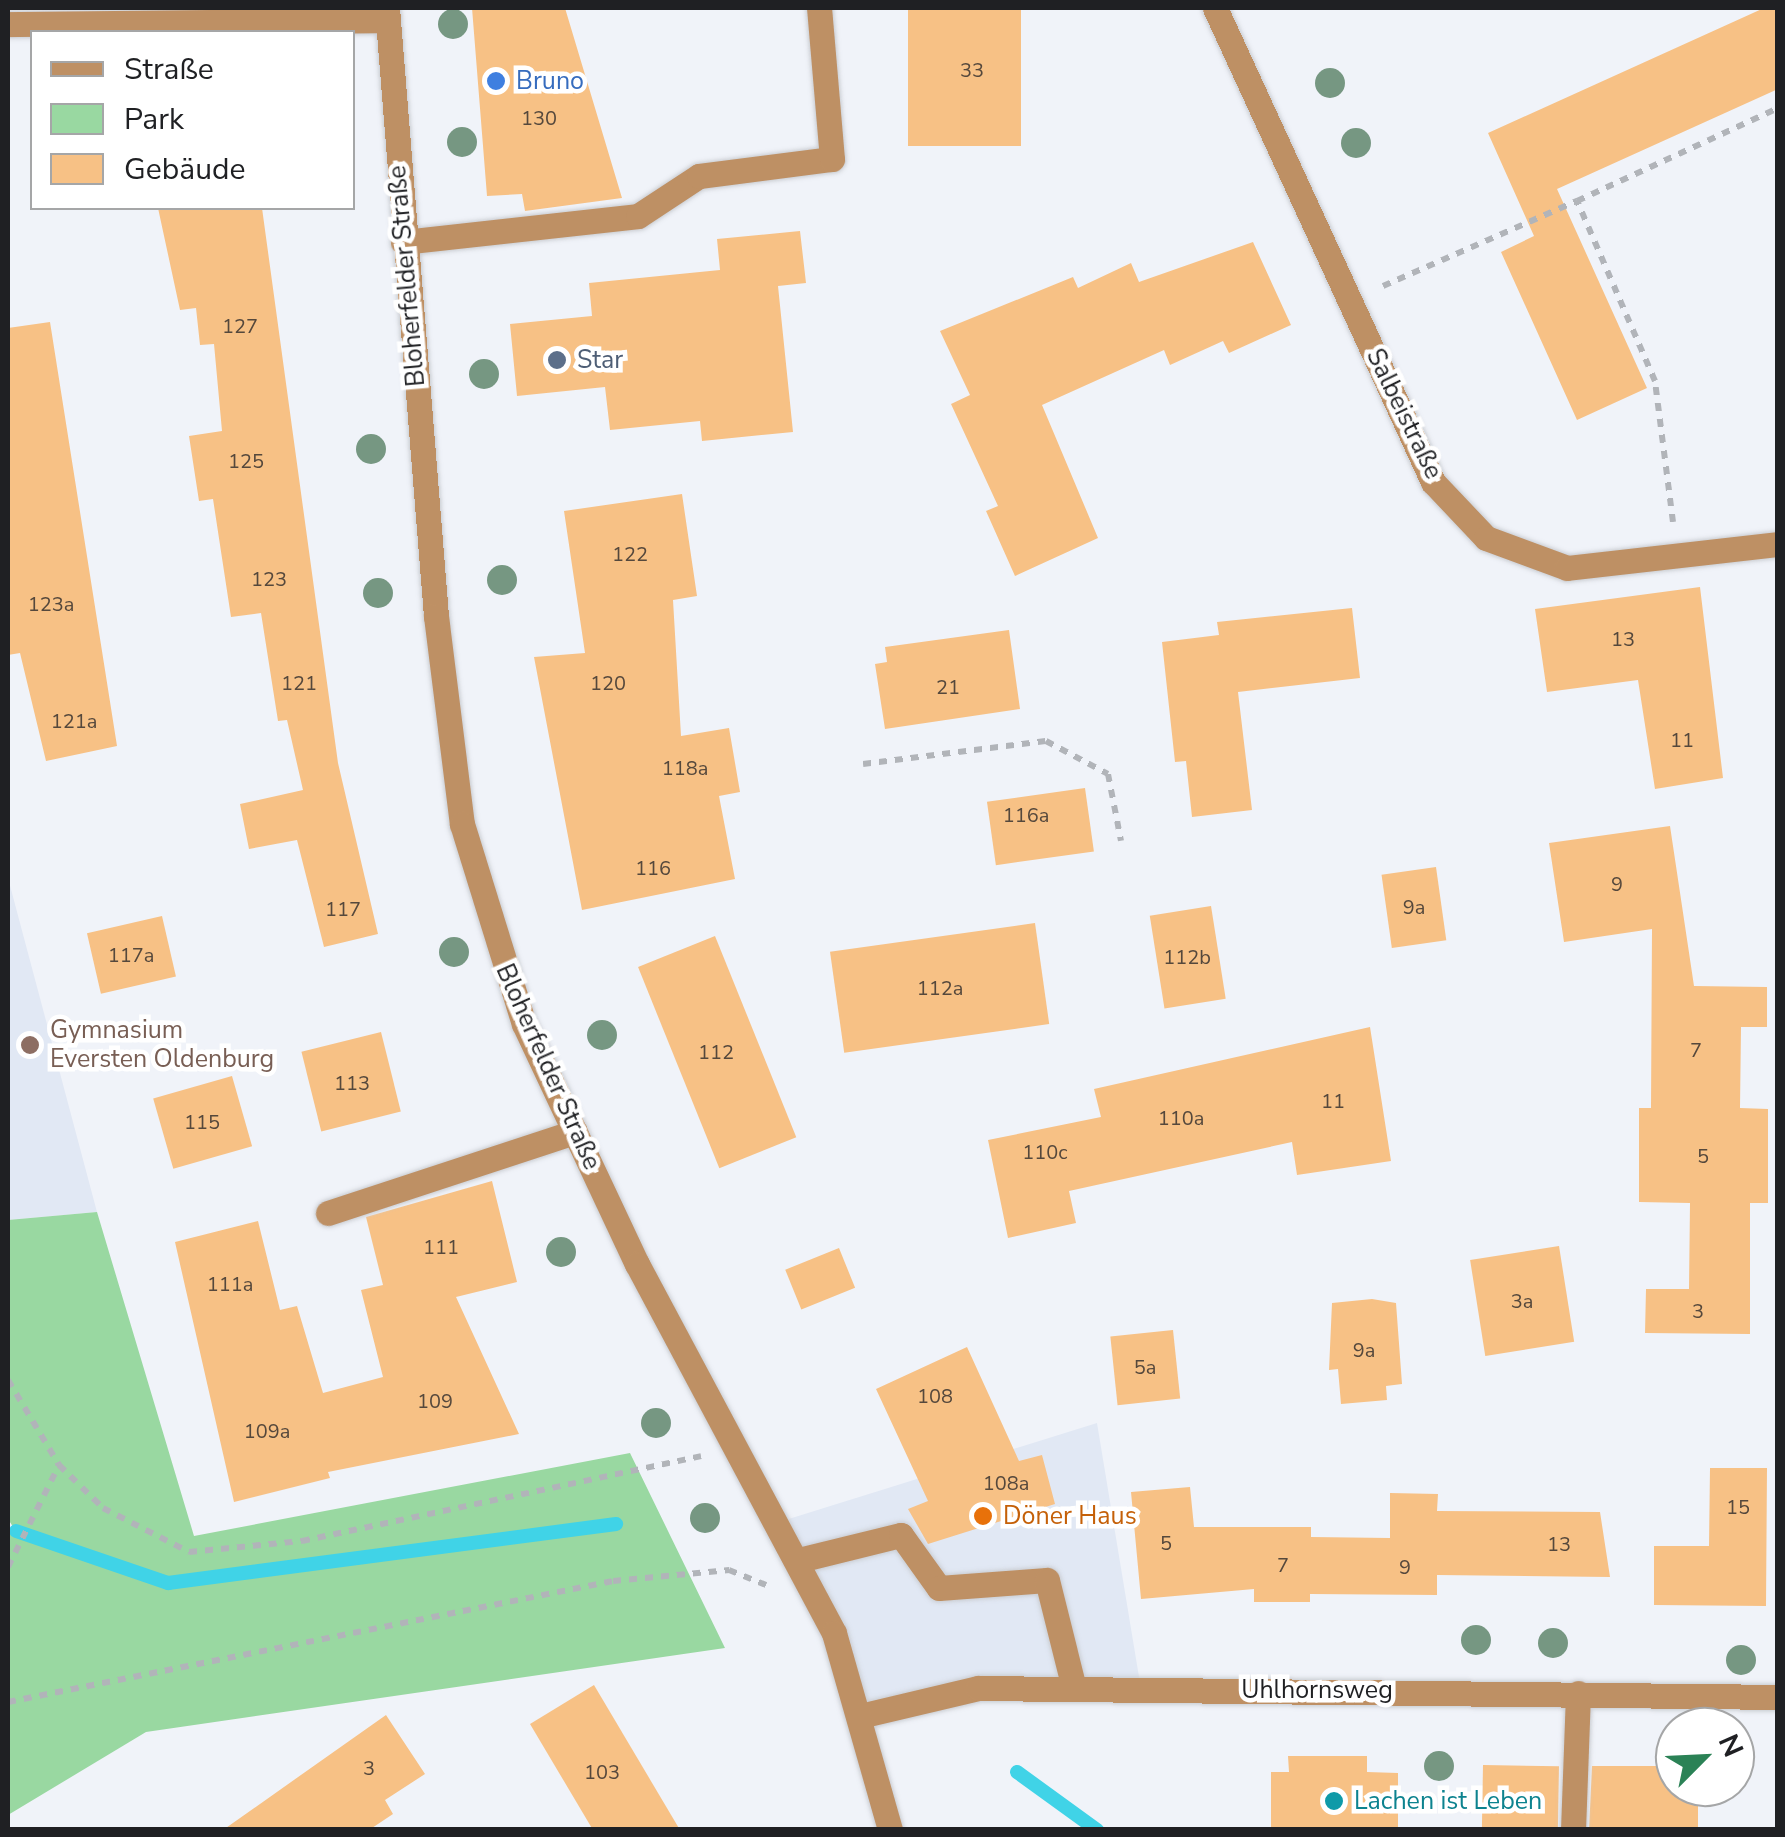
<!DOCTYPE html>
<meta charset="utf-8">
<style>
body{margin:0}
#map{position:relative;width:1785px;height:1837px;overflow:hidden;background:#f0f3f9;font-family:"Nunito Sans",sans-serif}
div>[style]{position:absolute}
[style*='--x']{left:calc(var(--x)*1px);top:calc(var(--y)*1px);width:calc(var(--w)*1px);rotate:calc(var(--a)*1deg)}
.built>*{inset:0;background:#e1e8f4}
.green>*{inset:0;background:#99d8a1}
.stream>*{height:14px;margin:-7px;padding:0 7px;transform-origin:7px;border-radius:7px;background:#40d3e7}
.building>*{inset:0;background:#f7c185;transform-origin:0 0}
.path>*{height:6px;margin-top:-3px;transform-origin:0;background:repeating-linear-gradient(90deg,#b1b4b9 0 8px,transparent 0 16px)}
.roads{filter:drop-shadow(0 0 2px #cacdd2) drop-shadow(0 0 2px #cacdd2)}
.service>*{height:25px;margin:-12.5px;padding:0 12.5px;transform-origin:12.5px;border-radius:12.5px;background:#be9064}
.minor>*{height:25px;margin:-12.5px;padding:0 12.5px;transform-origin:12.5px;border-radius:12.5px;background:#be9064}
.tertiary>*{height:25px;margin:-12.5px;padding:0 12.5px;transform-origin:12.5px;border-radius:12.5px;background:#be9064}
.trees>*{width:30px;height:30px;margin:-15px;border-radius:50%;background:#769782}
.dots>*{width:28px;height:28px;translate:-50% -50%;box-sizing:border-box;border:5px solid #fff;border-radius:50%}
span{translate:-50% -50%;white-space:nowrap;text-align:center;line-height:1.15;-webkit-text-stroke:9px #fff;paint-order:stroke}
.number-label{font-size:20px;color:#55483c}
.number-label span{-webkit-text-stroke-width:0}
.shop-label{font-size:25px;color:#366cbe}
.left{translate:0 -50%;text-align:left}
.street-label{font-size:25px;color:#1f2023}
.service-label{font-size:25px;color:#4e5e75}
.education-label{font-size:25px;color:#785e54}
.food-label{font-size:25px;color:#c56008}
.culture-label{font-size:25px;color:#0d838f}
.frame{position:absolute;inset:0;border:10px solid #1f2023;pointer-events:none}
.legend{position:absolute;left:30px;top:30px;width:325px;height:180px;box-sizing:border-box;background:#fff;border:2px solid #a5a6a7;margin:0;padding:12px 18px;list-style:none;font-size:30px;color:#1f2023}
.legend li{display:flex;align-items:center;gap:20px;height:50px}
.legend b{width:50px;border:2px solid #a5a6a7}
.north{position:absolute;left:1655px;top:1707px;width:100px;height:100px;box-sizing:border-box;background:#fff;border:2px solid #a5a6a7;border-radius:50%;rotate:66deg;font-size:28px;font-weight:700;line-height:40px;text-align:center;color:#1f2023}
.north::after{content:'';display:block;margin:auto;width:35px;height:45px;background:#2b8256;clip-path:polygon(50% 0,100% 100%,50% 72%,0 100%)}
</style>
<div id="map">
<div class="built">
<i style="clip-path:polygon(8px 878px,97px 1212px,8px 1220px)"></i>
<i style="clip-path:polygon(1097px 1423px,1141px 1689px,978px 1688px,860px 1716px,779px 1522px)"></i>
</div>
<div class="green">
<i style="clip-path:polygon(97px 1212px,194px 1536px,630px 1453px,725px 1648px,146px 1732px,8px 1815px,8px 1529px,15px 1530px,8px 1519px,8px 1220px)"></i>
</div>
<div class="stream">
<i style="--x:16;--y:1531;--w:161;--a:18.9"></i>
<i style="--x:168;--y:1583;--w:452;--a:-7.5"></i>
<i style="--x:1017;--y:1772;--w:99;--a:35.9"></i>
</div>
<div class="building">
<i style="clip-path:polygon(472px 8px,565px 8px,622px 198px,525px 211px,522px 194px,487px 196px)"></i>
<i style="left:908px;top:8px;width:113px;height:138px"></i>
<i style="clip-path:polygon(1764px 8px,1778px 8px,1778px 89px,1557px 189px,1647px 388px,1577px 420px,1501px 252px,1534px 236px,1488px 133px)"></i>
<i style="clip-path:polygon(158px 208px,262px 208px,338px 763px,378px 934px,324px 947px,297px 840px,249px 849px,240px 804px,303px 790px,287px 720px,278px 721px,261px 613px,231px 617px,213px 499px,199px 501px,189px 436px,222px 431px,214px 344px,200px 345px,196px 308px,180px 310px)"></i>
<i style="clip-path:polygon(800px 231px,806px 283px,778px 286px,793px 432px,702px 441px,700px 421px,610px 430px,605px 387px,517px 396px,510px 324px,592px 316px,589px 283px,720px 270px,717px 239px)"></i>
<i style="clip-path:polygon(1253px 242px,1291px 325px,1229px 353px,1223px 341px,1170px 365px,1164px 350px,1042px 405px,1098px 538px,1015px 576px,986px 511px,998px 506px,951px 404px,970px 395px,940px 331px,1073px 277px,1078px 288px,1131px 263px,1139px 282px)"></i>
<i style="clip-path:polygon(50px 322px,117px 746px,46px 761px,20px 653px,8px 655px,8px 328px)"></i>
<i style="clip-path:polygon(682px 494px,697px 596px,673px 600px,681px 736px,729px 728px,740px 792px,719px 796px,735px 879px,582px 910px,534px 657px,585px 653px,564px 511px)"></i>
<i style="clip-path:polygon(1700px 587px,1723px 778px,1655px 789px,1638px 680px,1547px 692px,1535px 609px)"></i>
<i style="clip-path:polygon(1352px 608px,1360px 678px,1238px 692px,1252px 810px,1192px 817px,1186px 761px,1175px 762px,1162px 642px,1219px 635px,1217px 622px)"></i>
<i style="clip-path:polygon(1009px 630px,1020px 709px,885px 729px,875px 664px,887px 662px,885px 647px)"></i>
<i style="left:1085px;top:788px;width:64px;height:99px;rotate:82deg"></i>
<i style="clip-path:polygon(1670px 826px,1694px 986px,1767px 987px,1767px 1027px,1741px 1027px,1740px 1108px,1768px 1109px,1768px 1203px,1750px 1203px,1750px 1334px,1645px 1333px,1646px 1289px,1689px 1289px,1690px 1203px,1639px 1202px,1639px 1108px,1651px 1108px,1652px 929px,1564px 942px,1549px 843px)"></i>
<i style="left:1436px;top:867px;width:74px;height:55px;rotate:82deg"></i>
<i style="left:1211px;top:906px;width:94px;height:62px;rotate:81deg"></i>
<i style="left:162px;top:916px;width:62px;height:77px;rotate:77deg"></i>
<i style="left:1035px;top:923px;width:102px;height:207px;rotate:82deg"></i>
<i style="left:715px;top:936px;width:217px;height:83px;rotate:68deg"></i>
<i style="clip-path:polygon(1370px 1027px,1391px 1161px,1297px 1175px,1292px 1142px,1069px 1191px,1076px 1223px,1008px 1238px,988px 1140px,1101px 1117px,1094px 1089px)"></i>
<i style="left:381px;top:1032px;width:82px;height:82px;rotate:76deg"></i>
<i style="left:232px;top:1076px;width:73px;height:82px;rotate:74deg"></i>
<i style="clip-path:polygon(492px 1181px,517px 1282px,456px 1297px,519px 1434px,328px 1472px,330px 1478px,234px 1502px,175px 1242px,258px 1221px,280px 1310px,297px 1306px,323px 1393px,383px 1377px,361px 1290px,383px 1285px,366px 1217px)"></i>
<i style="left:1559px;top:1246px;width:97px;height:90px;rotate:81deg"></i>
<i style="left:839px;top:1248px;width:43px;height:58px;rotate:68deg"></i>
<i style="clip-path:polygon(1372px 1299px,1396px 1303px,1402px 1384px,1386px 1386px,1387px 1400px,1341px 1404px,1338px 1369px,1329px 1370px,1332px 1303px)"></i>
<i style="left:1173px;top:1330px;width:69px;height:63px;rotate:84deg"></i>
<i style="clip-path:polygon(967px 1347px,1019px 1461px,1042px 1455px,1055px 1504px,928px 1544px,908px 1509px,928px 1501px,876px 1389px)"></i>
<i style="clip-path:polygon(1710px 1468px,1767px 1468px,1766px 1606px,1654px 1605px,1654px 1546px,1709px 1546px)"></i>
<i style="clip-path:polygon(1190px 1487px,1194px 1527px,1311px 1527px,1311px 1537px,1390px 1538px,1390px 1493px,1438px 1494px,1437px 1511px,1600px 1512px,1610px 1577px,1437px 1575px,1437px 1595px,1310px 1594px,1310px 1602px,1254px 1602px,1254px 1589px,1141px 1599px,1131px 1492px)"></i>
<i style="clip-path:polygon(594px 1685px,680px 1830px,593px 1830px,530px 1724px)"></i>
<i style="clip-path:polygon(386px 1715px,425px 1774px,385px 1800px,393px 1814px,369px 1830px,223px 1830px)"></i>
<i style="clip-path:polygon(1288px 1756px,1367px 1756px,1367px 1772px,1398px 1773px,1398px 1830px,1271px 1830px,1271px 1772px,1289px 1772px)"></i>
<i style="left:1483px;top:1765px;width:76px;height:65px;rotate:1deg"></i>
<i style="clip-path:polygon(1592px 1766px,1675px 1766px,1675px 1787px,1698px 1787px,1698px 1830px,1589px 1830px)"></i>
</div>
<div class="path">
<i style="--x:1383;--y:286;--w:212;--a:-23.7"></i>
<i style="--x:1673;--y:522;--w:142;--a:-97.3"></i>
<i style="--x:1655;--y:381;--w:196;--a:-113.4"></i>
<i style="--x:1577;--y:201;--w:221;--a:-24.8"></i>
<i style="--x:863;--y:764;--w:184;--a:-7.2"></i>
<i style="--x:1046;--y:741;--w:70;--a:28"></i>
<i style="--x:1108;--y:774;--w:68;--a:79"></i>
<i style="--x:8;--y:1380;--w:99;--a:59"></i>
<i style="--x:59;--y:1465;--w:62;--a:44.3"></i>
<i style="--x:103;--y:1508;--w:97;--a:27.1"></i>
<i style="--x:189;--y:1552;--w:114;--a:-5.6"></i>
<i style="--x:302;--y:1541;--w:408;--a:-12"></i>
<i style="--x:8;--y:1567;--w:114;--a:-63.4"></i>
<i style="--x:8;--y:1702;--w:617;--a:-11.31"></i>
<i style="--x:613;--y:1581;--w:117;--a:-5.4"></i>
<i style="--x:729;--y:1570;--w:40;--a:22"></i>
</div>
<div class="roads">
<div class="service">
<i style="--x:403;--y:242;--w:236;--a:-6.3"></i>
<i style="--x:638;--y:216;--w:73;--a:-33.3"></i>
<i style="--x:699;--y:176;--w:134;--a:-7.3"></i>
<i style="--x:832;--y:159;--w:152;--a:-94.9"></i>
<i style="--x:328;--y:1213;--w:260;--a:-18.2"></i>
<i style="--x:799;--y:1560;--w:105;--a:-13.8"></i>
<i style="--x:901;--y:1535;--w:65;--a:54.4"></i>
<i style="--x:939;--y:1588;--w:108;--a:-4.2"></i>
<i style="--x:1047;--y:1580;--w:111;--a:76"></i>
<i style="--x:1573;--y:1830;--w:137;--a:-87.9"></i>
</div>
<div class="minor">
<i style="--x:1215;--y:8;--w:522;--a:65.3"></i>
<i style="--x:1433;--y:482;--w:77;--a:46.6"></i>
<i style="--x:1486;--y:538;--w:86;--a:20.3"></i>
<i style="--x:1567;--y:568;--w:212;--a:-6.5"></i>
<i style="--x:8;--y:24;--w:380;--a:-0.6"></i>
<i style="--x:860;--y:1716;--w:121;--a:-13.3"></i>
<i style="--x:978;--y:1688;--w:800;--a:0.64"></i>
</div>
<div class="tertiary">
<i style="--x:387;--y:8;--w:610;--a:85.39"></i>
<i style="--x:436;--y:616;--w:210;--a:82.9"></i>
<i style="--x:462;--y:824;--w:209;--a:72.8"></i>
<i style="--x:524;--y:1024;--w:265;--a:64.8"></i>
<i style="--x:637;--y:1264;--w:418;--a:61.9"></i>
<i style="--x:834;--y:1633;--w:205;--a:74.1"></i>
</div>
</div>
<div class="trees">
<i style="left:453px;top:24px"></i>
<i style="left:1330px;top:83px"></i>
<i style="left:462px;top:142px"></i>
<i style="left:1356px;top:143px"></i>
<i style="left:484px;top:374px"></i>
<i style="left:371px;top:449px"></i>
<i style="left:502px;top:580px"></i>
<i style="left:378px;top:593px"></i>
<i style="left:454px;top:952px"></i>
<i style="left:602px;top:1035px"></i>
<i style="left:561px;top:1252px"></i>
<i style="left:656px;top:1423px"></i>
<i style="left:705px;top:1518px"></i>
<i style="left:1476px;top:1640px"></i>
<i style="left:1553px;top:1643px"></i>
<i style="left:1741px;top:1660px"></i>
<i style="left:1439px;top:1766px"></i>
</div>
<div class="dots">
<i style="left:496px;top:81px;background:#3f7fe0"></i>
<i style="left:557px;top:360px;background:#5c6f8a"></i>
<i style="left:30px;top:1045px;background:#8d6e63"></i>
<i style="left:983px;top:1516px;background:#e8710a"></i>
<i style="left:1334px;top:1801px;background:#0f9aa8"></i>
</div>
<div class="number-label">
<span style="left:972px;top:70px">33</span>
<span style="left:539px;top:118px">130</span>
<span style="left:240px;top:326px">127</span>
<span style="left:246px;top:461px">125</span>
<span style="left:630px;top:554px">122</span>
<span style="left:269px;top:579px">123</span>
<span style="left:51px;top:604px">123a</span>
<span style="left:1623px;top:639px">13</span>
<span style="left:299px;top:683px">121</span>
<span style="left:608px;top:683px">120</span>
<span style="left:948px;top:687px">21</span>
<span style="left:74px;top:721px">121a</span>
<span style="left:1682px;top:740px">11</span>
<span style="left:685px;top:768px">118a</span>
<span style="left:1026px;top:815px">116a</span>
<span style="left:653px;top:868px">116</span>
<span style="left:1617px;top:884px">9</span>
<span style="left:1414px;top:907px">9a</span>
<span style="left:343px;top:909px">117</span>
<span style="left:131px;top:955px">117a</span>
<span style="left:1187px;top:957px">112b</span>
<span style="left:940px;top:988px">112a</span>
<span style="left:1696px;top:1050px">7</span>
<span style="left:716px;top:1052px">112</span>
<span style="left:352px;top:1083px">113</span>
<span style="left:1333px;top:1101px">11</span>
<span style="left:1181px;top:1118px">110a</span>
<span style="left:202px;top:1122px">115</span>
<span style="left:1045px;top:1152px">110c</span>
<span style="left:1703px;top:1156px">5</span>
<span style="left:441px;top:1247px">111</span>
<span style="left:230px;top:1284px">111a</span>
<span style="left:1522px;top:1301px">3a</span>
<span style="left:1698px;top:1311px">3</span>
<span style="left:1364px;top:1350px">9a</span>
<span style="left:1145px;top:1367px">5a</span>
<span style="left:935px;top:1396px">108</span>
<span style="left:435px;top:1401px">109</span>
<span style="left:267px;top:1431px">109a</span>
<span style="left:1006px;top:1483px">108a</span>
<span style="left:1738px;top:1507px">15</span>
<span style="left:1166px;top:1543px">5</span>
<span style="left:1559px;top:1544px">13</span>
<span style="left:1283px;top:1565px">7</span>
<span style="left:1405px;top:1567px">9</span>
<span style="left:369px;top:1768px">3</span>
<span style="left:602px;top:1772px">103</span>
</div>
<div class="shop-label">
<span class="left" style="left:516px;top:81px">Bruno</span>
</div>
<div class="street-label">
<span style="left:407px;top:276px;rotate:-95deg">Bloherfelder Straße</span>
<span style="left:1404px;top:414px;rotate:64deg">Salbeistraße</span>
<span style="left:548px;top:1067px;rotate:66deg">Bloherfelder Straße</span>
<span style="left:1317px;top:1690px">Uhlhornsweg</span>
</div>
<div class="service-label">
<span class="left" style="left:577px;top:360px">Star</span>
</div>
<div class="education-label">
<span class="left" style="left:50px;top:1045px">Gymnasium<br>Eversten Oldenburg</span>
</div>
<div class="food-label">
<span class="left" style="left:1003px;top:1516px">Döner Haus</span>
</div>
<div class="culture-label">
<span class="left" style="left:1354px;top:1801px">Lachen ist Leben</span>
</div>
<div class="frame"></div>
<ul class="legend">
<li><b style="height:12px;background:#be9064"></b>Straße</li>
<li><b style="height:28px;background:#99d8a1"></b>Park</li>
<li><b style="height:28px;background:#f7c185"></b>Gebäude</li>
</ul>
<div class="north">N</div>
</div>
